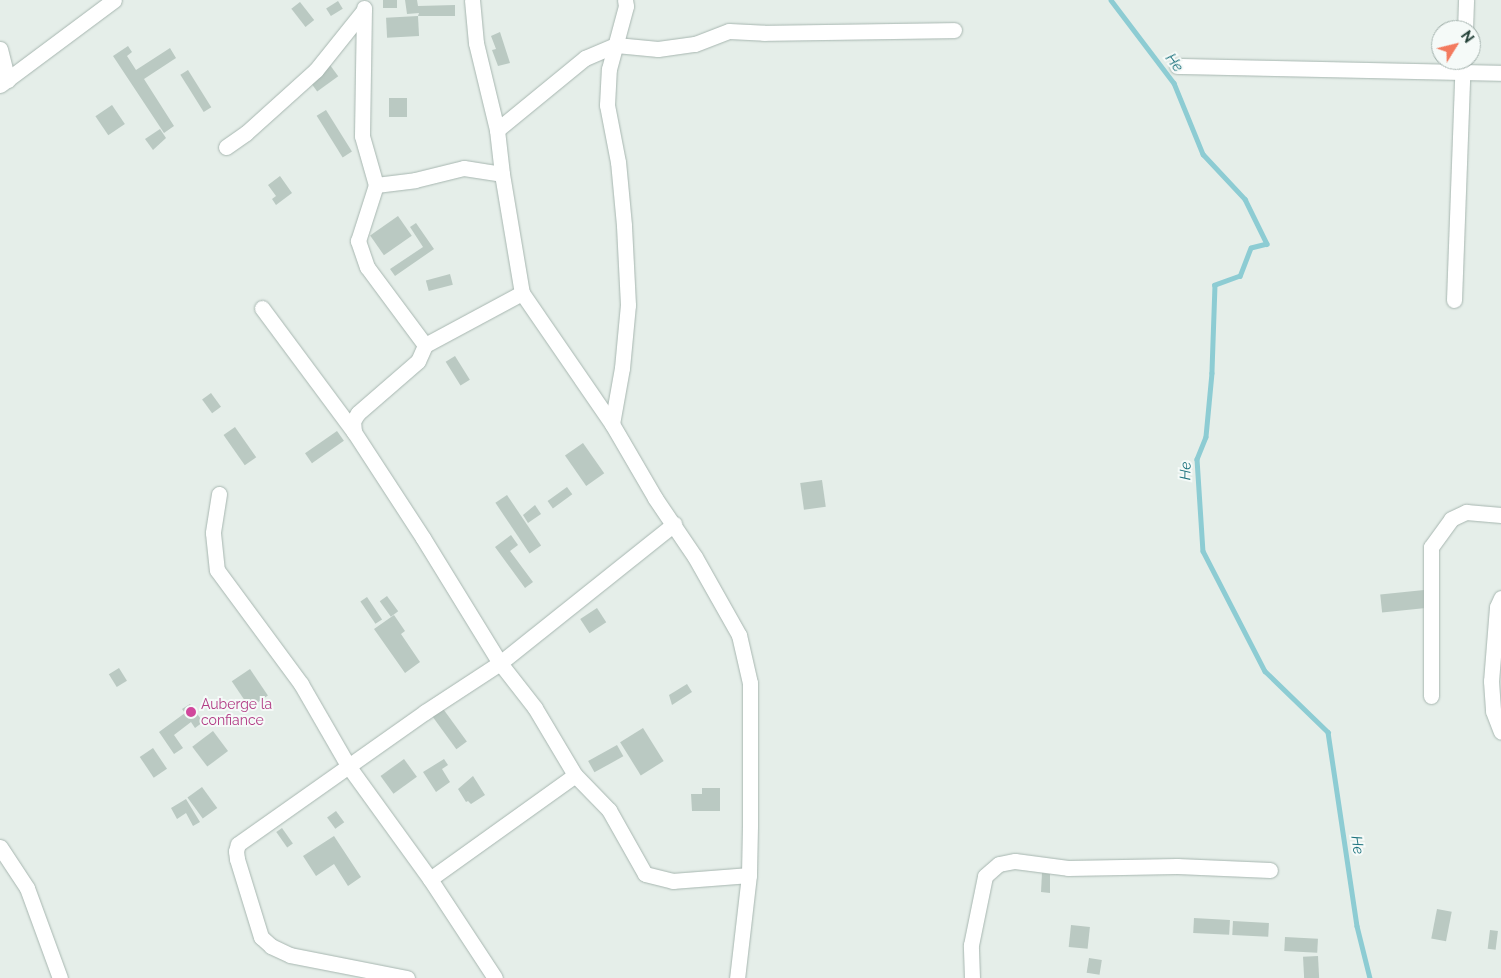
<!DOCTYPE html>
<style>
body{margin:0}
#map{position:relative;width:1501px;height:978px;overflow:hidden;background:#e5eee9;font-family:Raleway,sans-serif}
div>[style]{position:absolute}
[style*='--x']{left:calc(var(--x)*1px);top:calc(var(--y)*1px);width:calc(var(--w)*1px);rotate:calc(var(--a)*1deg)}
.stream>*{height:4.5px;margin:-2.25px;padding:0 2.25px;transform-origin:2.25px;border-radius:2.25px;background:#8dccd3}
.building>*{inset:0;background:#bac9c2;transform-origin:0 0}
.roads{filter:drop-shadow(0 0 1px #a7b6b0) drop-shadow(0 0 1px #a7b6b0)}
.minor>*{height:15px;margin:-7.5px;padding:0 7.5px;transform-origin:7.5px;border-radius:7.5px;background:#fff}
.dots>*{width:14px;height:14px;translate:-50% -50%;box-sizing:border-box;border:2px solid #f5faf8;border-radius:50%}
span{translate:-50% -50%;white-space:nowrap;text-align:center;line-height:1.15;-webkit-text-stroke:4px #f5faf8;paint-order:stroke}
.hotel-label{font-size:14px;color:#b23c85}
.left{translate:0 -50%;text-align:left}
.water-label{font-size:15px;color:#1c727d;font-style:italic}
.north{position:absolute;left:1431px;top:20px;width:50px;height:50px;box-sizing:border-box;background:#f5faf8;border:1px solid #a1b0ab;border-radius:50%;rotate:54deg;font-size:14px;font-weight:700;line-height:20px;text-align:center;color:#234037}
.north::after{content:'';display:block;margin:auto;width:18px;height:22px;background:#f37a5e;clip-path:polygon(50% 0,100% 100%,50% 72%,0 100%)}
</style>
<div id="map">
<div class="stream">
<i style="--x:1111;--y:0;--w:104;--a:52.8"></i>
<i style="--x:1174;--y:83;--w:77;--a:67.8"></i>
<i style="--x:1203;--y:154;--w:62;--a:47"></i>
<i style="--x:1245;--y:199;--w:50;--a:63.9"></i>
<i style="--x:1267;--y:244;--w:16;--a:166"></i>
<i style="--x:1251;--y:248;--w:30;--a:111"></i>
<i style="--x:1240;--y:276;--w:27;--a:160"></i>
<i style="--x:1215;--y:285;--w:88;--a:92"></i>
<i style="--x:1212;--y:373;--w:64;--a:95.4"></i>
<i style="--x:1206;--y:437;--w:24;--a:112"></i>
<i style="--x:1197;--y:459;--w:92;--a:86.3"></i>
<i style="--x:1203;--y:551;--w:135;--a:62.7"></i>
<i style="--x:1265;--y:671;--w:88;--a:44.1"></i>
<i style="--x:1328;--y:732;--w:196;--a:81.5"></i>
<i style="--x:1357;--y:926;--w:54;--a:76"></i>
</div>
<div class="building">
<i style="left:383px;top:0;width:14px;height:8px"></i>
<i style="clip-path:polygon(405px 0,417px 0,418px 6px,455px 5px,455px 16px,418px 16px,419px 13px,407px 14px)"></i>
<i style="left:338px;top:1px;width:9px;height:14px;rotate:58deg"></i>
<i style="left:300px;top:2px;width:23px;height:11px;rotate:52deg"></i>
<i style="left:418px;top:16px;width:20px;height:32px;rotate:87deg"></i>
<i style="clip-path:polygon(500px 32px,510px 63px,498px 66px,492px 50px,496px 49px,491px 36px)"></i>
<i style="clip-path:polygon(128px 46px,132px 52px,127px 56px,136px 70px,170px 48px,176px 58px,144px 79px,174px 126px,164px 133px,113px 56px)"></i>
<i style="left:330px;top:65px;width:14px;height:26px;rotate:54deg"></i>
<i style="left:188px;top:70px;width:44px;height:9px;rotate:58deg"></i>
<i style="left:389px;top:98px;width:18px;height:19px"></i>
<i style="left:112px;top:105px;width:23px;height:20px;rotate:56deg"></i>
<i style="left:326px;top:110px;width:49px;height:11px;rotate:58deg"></i>
<i style="clip-path:polygon(160px 129px,166px 138px,153px 150px,145px 139px)"></i>
<i style="clip-path:polygon(280px 176px,292px 193px,276px 205px,272px 199px,276px 196px,268px 185px)"></i>
<i style="left:398px;top:216px;width:24px;height:34px;rotate:55deg"></i>
<i style="clip-path:polygon(416px 223px,434px 249px,395px 276px,390px 269px,423px 247px,410px 227px)"></i>
<i style="left:450px;top:274px;width:11px;height:25px;rotate:75deg"></i>
<i style="left:455px;top:356px;width:28px;height:11px;rotate:58deg"></i>
<i style="left:211px;top:393px;width:17px;height:11px;rotate:54deg"></i>
<i style="left:235px;top:427px;width:37px;height:14px;rotate:55deg"></i>
<i style="left:337px;top:431px;width:12px;height:39px;rotate:55deg"></i>
<i style="left:583px;top:443px;width:37px;height:22px;rotate:55deg"></i>
<i style="left:822px;top:480px;width:27px;height:22px;rotate:82deg"></i>
<i style="left:567px;top:487px;width:9px;height:24px;rotate:54deg"></i>
<i style="left:507px;top:495px;width:61px;height:14px;rotate:56deg"></i>
<i style="clip-path:polygon(535px 505px,541px 514px,528px 523px,523px 515px)"></i>
<i style="clip-path:polygon(511px 535px,518px 545px,510px 551px,533px 582px,525px 588px,495px 547px)"></i>
<i style="left:1424px;top:590px;width:18px;height:44px;rotate:84deg"></i>
<i style="left:387px;top:596px;width:19px;height:9px;rotate:54deg"></i>
<i style="left:367px;top:597px;width:27px;height:8px;rotate:56deg"></i>
<i style="left:597px;top:608px;width:17px;height:20px;rotate:57deg"></i>
<i style="clip-path:polygon(394px 615px,405px 631px,401px 634px,420px 662px,405px 673px,374px 629px)"></i>
<i style="left:119px;top:668px;width:15px;height:12px;rotate:58deg"></i>
<i style="left:250px;top:669px;width:32px;height:22px;rotate:56deg"></i>
<i style="clip-path:polygon(687px 684px,692px 692px,672px 705px,669px 695px)"></i>
<i style="clip-path:polygon(190px 704px,203px 722px,195px 728px,191px 722px,174px 735px,183px 748px,174px 754px,159px 732px,185px 713px,182px 709px)"></i>
<i style="left:441px;top:706px;width:44px;height:13px;rotate:54deg"></i>
<i style="left:643px;top:728px;width:39px;height:27px;rotate:58deg"></i>
<i style="left:213px;top:731px;width:25px;height:26px;rotate:53deg"></i>
<i style="left:617px;top:745px;width:13px;height:33px;rotate:61deg"></i>
<i style="left:153px;top:748px;width:25px;height:16px;rotate:56deg"></i>
<i style="left:404px;top:759px;width:22px;height:29px;rotate:54deg"></i>
<i style="clip-path:polygon(444px 759px,448px 765px,442px 769px,450px 782px,436px 792px,423px 772px)"></i>
<i style="clip-path:polygon(473px 776px,485px 795px,471px 804px,468px 801px,466px 802px,458px 789px)"></i>
<i style="left:202px;top:787px;width:26px;height:18px;rotate:54deg"></i>
<i style="clip-path:polygon(702px 788px,720px 788px,720px 811px,692px 811px,691px 794px,702px 794px)"></i>
<i style="clip-path:polygon(186px 799px,200px 822px,193px 826px,186px 813px,177px 819px,171px 808px)"></i>
<i style="left:336px;top:811px;width:14px;height:11px;rotate:54deg"></i>
<i style="left:282px;top:828px;width:19px;height:7px;rotate:55deg"></i>
<i style="clip-path:polygon(334px 836px,361px 877px,348px 886px,334px 864px,316px 876px,303px 856px)"></i>
<i style="clip-path:polygon(1042px 873px,1050px 874px,1050px 893px,1041px 892px)"></i>
<i style="left:1437px;top:909px;width:15px;height:30px;rotate:11deg"></i>
<i style="left:1194px;top:918px;width:36px;height:15px;rotate:3deg"></i>
<i style="left:1233px;top:921px;width:36px;height:14px;rotate:3deg"></i>
<i style="left:1071px;top:925px;width:19px;height:22px;rotate:6deg"></i>
<i style="left:1490px;top:930px;width:8px;height:19px;rotate:7deg"></i>
<i style="left:1285px;top:937px;width:33px;height:14px;rotate:3deg"></i>
<i style="left:1318px;top:956px;width:22px;height:15px;rotate:87deg"></i>
<i style="left:1089px;top:958px;width:13px;height:15px;rotate:9deg"></i>
</div>
<div class="roads">
<div class="minor">
<i style="--x:472;--y:0;--w:43;--a:84.7"></i>
<i style="--x:476;--y:43;--w:89;--a:76.4"></i>
<i style="--x:497;--y:130;--w:44;--a:83.5"></i>
<i style="--x:364;--y:8;--w:128;--a:90.9"></i>
<i style="--x:362;--y:136;--w:51;--a:74.1"></i>
<i style="--x:1465;--y:30;--w:30;--a:-88"></i>
<i style="--x:0;--y:49;--w:32;--a:76"></i>
<i style="--x:1177;--y:66;--w:324;--a:1.2"></i>
<i style="--x:0;--y:85;--w:142;--a:-36.7"></i>
<i style="--x:497;--y:130;--w:114;--a:-39.3"></i>
<i style="--x:585;--y:58;--w:34;--a:-23"></i>
<i style="--x:616;--y:45;--w:42;--a:5.4"></i>
<i style="--x:658;--y:49;--w:37;--a:-8"></i>
<i style="--x:695;--y:44;--w:36;--a:-21"></i>
<i style="--x:729;--y:31;--w:35;--a:3"></i>
<i style="--x:764;--y:33;--w:190;--a:-0.9"></i>
<i style="--x:226;--y:147;--w:24;--a:-35"></i>
<i style="--x:246;--y:133;--w:94;--a:-42"></i>
<i style="--x:316;--y:70;--w:77;--a:-51.3"></i>
<i style="--x:1454;--y:300;--w:240;--a:-87.9"></i>
<i style="--x:262;--y:308;--w:154;--a:53.4"></i>
<i style="--x:354;--y:432;--w:126;--a:56.9"></i>
<i style="--x:423;--y:538;--w:147;--a:58.4"></i>
<i style="--x:500;--y:663;--w:57;--a:52.1"></i>
<i style="--x:535;--y:708;--w:78;--a:59.2"></i>
<i style="--x:575;--y:775;--w:49;--a:45.8"></i>
<i style="--x:609;--y:810;--w:73;--a:60.6"></i>
<i style="--x:645;--y:874;--w:29;--a:14"></i>
<i style="--x:673;--y:881;--w:76;--a:-4.5"></i>
<i style="--x:425;--y:345;--w:110;--a:-28.2"></i>
<i style="--x:612;--y:424;--w:57;--a:-79.9"></i>
<i style="--x:622;--y:368;--w:63;--a:-84.6"></i>
<i style="--x:628;--y:305;--w:80;--a:-92.9"></i>
<i style="--x:624;--y:225;--w:63;--a:-95.4"></i>
<i style="--x:618;--y:162;--w:58;--a:-100.9"></i>
<i style="--x:607;--y:105;--w:36;--a:-87"></i>
<i style="--x:609;--y:69;--w:65;--a:-74.9"></i>
<i style="--x:626;--y:6;--w:6;--a:-99"></i>
<i style="--x:354;--y:432;--w:11;--a:-95"></i>
<i style="--x:353;--y:421;--w:9;--a:-58"></i>
<i style="--x:358;--y:413;--w:79;--a:-40.9"></i>
<i style="--x:418;--y:361;--w:17;--a:-66"></i>
<i style="--x:425;--y:345;--w:97;--a:-126.6"></i>
<i style="--x:367;--y:267;--w:28;--a:-109"></i>
<i style="--x:358;--y:241;--w:59;--a:-72.2"></i>
<i style="--x:376;--y:185;--w:39;--a:-7"></i>
<i style="--x:415;--y:180;--w:50;--a:-13.8"></i>
<i style="--x:464;--y:168;--w:38;--a:9"></i>
<i style="--x:502;--y:174;--w:121;--a:80.5"></i>
<i style="--x:522;--y:293;--w:159;--a:55.5"></i>
<i style="--x:612;--y:424;--w:86;--a:59.8"></i>
<i style="--x:655;--y:498;--w:71;--a:55.9"></i>
<i style="--x:695;--y:557;--w:90;--a:60.6"></i>
<i style="--x:739;--y:635;--w:49;--a:77.1"></i>
<i style="--x:750;--y:683;--w:143;--a:90"></i>
<i style="--x:750;--y:826;--w:49;--a:91.2"></i>
<i style="--x:749;--y:875;--w:104;--a:96.6"></i>
<i style="--x:219;--y:494;--w:39;--a:99"></i>
<i style="--x:213;--y:533;--w:37;--a:84"></i>
<i style="--x:217;--y:570;--w:142;--a:53.6"></i>
<i style="--x:301;--y:684;--w:96;--a:60"></i>
<i style="--x:349;--y:767;--w:138;--a:54.1"></i>
<i style="--x:430;--y:879;--w:118;--a:56.7"></i>
<i style="--x:1501;--y:598;--w:10;--a:114"></i>
<i style="--x:1497;--y:607;--w:74;--a:94.6"></i>
<i style="--x:1491;--y:681;--w:30;--a:86"></i>
<i style="--x:1493;--y:711;--w:22;--a:69"></i>
<i style="--x:1431;--y:696;--w:149;--a:-90"></i>
<i style="--x:1431;--y:547;--w:34;--a:-54"></i>
<i style="--x:1451;--y:519;--w:17;--a:-25"></i>
<i style="--x:1466;--y:512;--w:35;--a:5"></i>
<i style="--x:0;--y:847;--w:49;--a:56.6"></i>
<i style="--x:27;--y:888;--w:96;--a:69.9"></i>
<i style="--x:430;--y:879;--w:178;--a:-35.6"></i>
<i style="--x:407;--y:978;--w:119;--a:-168.9"></i>
<i style="--x:290;--y:955;--w:21;--a:-155"></i>
<i style="--x:271;--y:946;--w:13;--a:-138"></i>
<i style="--x:261;--y:937;--w:82;--a:-107.1"></i>
<i style="--x:237;--y:859;--w:8;--a:-97"></i>
<i style="--x:236;--y:851;--w:7;--a:-74"></i>
<i style="--x:238;--y:844;--w:229;--a:-35.2"></i>
<i style="--x:425;--y:712;--w:90;--a:-33.2"></i>
<i style="--x:500;--y:663;--w:223;--a:-38.6"></i>
<i style="--x:972;--y:978;--w:33;--a:-92"></i>
<i style="--x:971;--y:945;--w:70;--a:-78.5"></i>
<i style="--x:985;--y:876;--w:18;--a:-41"></i>
<i style="--x:999;--y:864;--w:16;--a:-11"></i>
<i style="--x:1015;--y:861;--w:53;--a:7.5"></i>
<i style="--x:1068;--y:868;--w:109;--a:-1.1"></i>
<i style="--x:1177;--y:866;--w:93;--a:2.5"></i>
</div>
</div>
<div class="dots">
<i style="left:191px;top:712px;background:#d1479c"></i>
</div>
<div class="hotel-label">
<span class="left" style="left:201px;top:712px">Auberge la<br>confiance</span>
</div>
<div class="water-label">
<span style="left:1174px;top:63px;rotate:53deg">He</span>
<span style="left:1186px;top:471px;rotate:-89deg">He</span>
<span style="left:1357px;top:845px;rotate:81deg">He</span>
</div>
<div class="north">N</div>
</div>
